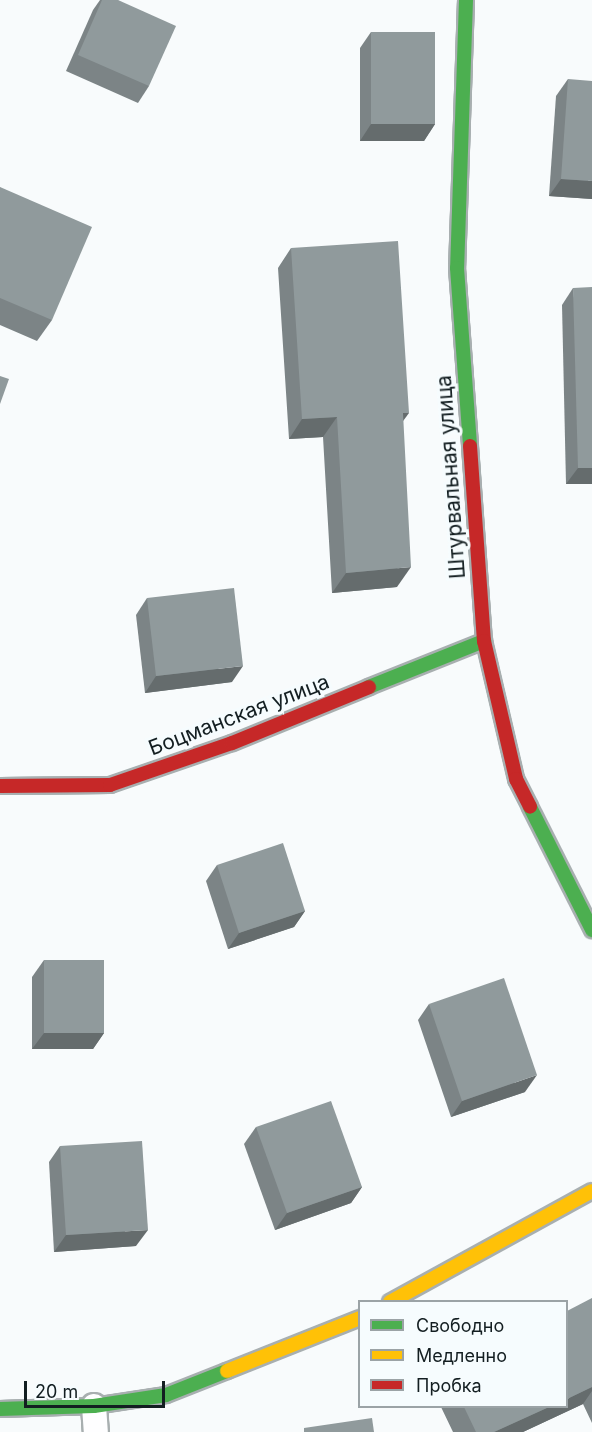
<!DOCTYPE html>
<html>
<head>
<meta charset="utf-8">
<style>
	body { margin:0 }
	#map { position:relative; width:592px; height:1432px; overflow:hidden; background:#f8fbfc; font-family:Inter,sans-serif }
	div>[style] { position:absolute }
	.roads { filter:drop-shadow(2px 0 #a8afb0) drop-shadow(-2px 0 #a8afb0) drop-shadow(0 2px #a8afb0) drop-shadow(0 -2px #a8afb0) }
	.lane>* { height:24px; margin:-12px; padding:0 12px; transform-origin:12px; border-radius:12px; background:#fefeff }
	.fast>* { height:14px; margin:-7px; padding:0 7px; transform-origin:7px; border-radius:7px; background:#4caf50 }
	.slow>* { height:14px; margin:-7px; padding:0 7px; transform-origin:7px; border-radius:7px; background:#ffc107 }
	.jam>* { height:14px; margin:-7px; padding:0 7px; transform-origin:7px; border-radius:7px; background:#c62828 }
	.wall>* { inset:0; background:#7c8486 }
	.shaded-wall>* { inset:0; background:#656c6d }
	.building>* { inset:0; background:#909a9c }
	span { translate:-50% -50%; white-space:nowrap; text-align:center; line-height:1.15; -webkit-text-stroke:6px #f6fcfe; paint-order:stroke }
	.street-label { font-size:21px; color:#131e21 }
	.legend { position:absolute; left:358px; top:1300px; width:210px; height:108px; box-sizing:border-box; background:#f6fcfe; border:2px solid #9ba3a6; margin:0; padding:8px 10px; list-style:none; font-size:18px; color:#131e21 }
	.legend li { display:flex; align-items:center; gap:12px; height:30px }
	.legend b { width:30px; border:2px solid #9ba3a6 }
	.scale { position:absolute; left:24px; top:1381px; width:141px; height:27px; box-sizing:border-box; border:3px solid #131e21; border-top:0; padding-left:8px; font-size:18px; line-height:21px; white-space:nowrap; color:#131e21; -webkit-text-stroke:4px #f6fcfe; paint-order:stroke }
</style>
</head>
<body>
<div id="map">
	<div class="roads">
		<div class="lane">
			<i style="left:94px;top:1406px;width:26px;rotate:86deg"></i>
		</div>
		<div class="fast">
			<i style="left:466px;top:0;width:268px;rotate:91.9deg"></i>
			<i style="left:457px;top:268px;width:178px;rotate:85.8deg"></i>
			<i style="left:369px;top:687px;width:124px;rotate:-21.8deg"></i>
			<i style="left:530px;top:807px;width:138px;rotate:63.2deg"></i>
			<i style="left:0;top:1409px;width:94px;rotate:-1.8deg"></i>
			<i style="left:94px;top:1406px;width:73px;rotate:-8.7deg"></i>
			<i style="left:166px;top:1395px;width:66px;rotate:-21.5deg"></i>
		</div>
		<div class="slow">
			<i style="left:390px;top:1302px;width:230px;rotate:-28.8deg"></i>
			<i style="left:227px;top:1371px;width:143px;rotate:-21.7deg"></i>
		</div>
		<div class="jam">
			<i style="left:470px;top:446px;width:196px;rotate:85.9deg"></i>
			<i style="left:484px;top:641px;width:142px;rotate:76.9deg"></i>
			<i style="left:516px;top:779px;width:31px;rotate:63deg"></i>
			<i style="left:0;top:786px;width:110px;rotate:-0.5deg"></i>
			<i style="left:110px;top:785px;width:129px;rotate:-19deg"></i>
			<i style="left:232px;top:743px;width:148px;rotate:-22.2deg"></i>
		</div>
	</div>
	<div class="wall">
		<i style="clip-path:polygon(100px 0,118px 0,149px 86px,138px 103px,66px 71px,93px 10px)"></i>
		<i style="clip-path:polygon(371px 32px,435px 124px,424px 141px,360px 141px,360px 48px)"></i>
		<i style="clip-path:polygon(568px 79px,592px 199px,549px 196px,556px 96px)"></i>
		<i style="clip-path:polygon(0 187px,52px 320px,37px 341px,0 325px)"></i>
		<i style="clip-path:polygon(291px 248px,403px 421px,397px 587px,332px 593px,323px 437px,289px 439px,278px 268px)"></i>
		<i style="clip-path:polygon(573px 288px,592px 484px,566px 484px,562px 305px)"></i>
		<i style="clip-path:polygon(147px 598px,232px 682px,145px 693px,136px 615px)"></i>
		<i style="clip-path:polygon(217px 865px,305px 911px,294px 927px,228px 949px,206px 881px)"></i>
		<i style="clip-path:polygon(44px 960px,104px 1033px,93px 1049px,32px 1049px,32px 977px)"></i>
		<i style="clip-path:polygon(429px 1004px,525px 1092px,451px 1117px,418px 1020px)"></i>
		<i style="clip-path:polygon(256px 1127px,362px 1187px,351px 1203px,275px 1230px,244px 1144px)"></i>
		<i style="clip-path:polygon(60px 1146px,136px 1246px,54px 1252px,49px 1162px)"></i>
		<i style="clip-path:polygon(592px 1298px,592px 1423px,583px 1404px,523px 1432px,453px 1432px,441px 1407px,567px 1407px)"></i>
	</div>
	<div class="shaded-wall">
		<i style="clip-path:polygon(371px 124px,435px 124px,424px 141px,360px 141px)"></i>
		<i style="clip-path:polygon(561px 179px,592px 181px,592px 199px,549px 196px)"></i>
		<i style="clip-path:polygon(403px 413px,409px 413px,395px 432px)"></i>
		<i style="clip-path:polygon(337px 417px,323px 437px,289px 439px,302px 419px)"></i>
		<i style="clip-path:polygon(578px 468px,592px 468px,592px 484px,566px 484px)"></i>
		<i style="clip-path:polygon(411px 567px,397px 587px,332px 593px,346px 573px)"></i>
		<i style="clip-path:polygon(243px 666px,232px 682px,145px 693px,156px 676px)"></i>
		<i style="clip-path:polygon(305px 911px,294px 927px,228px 949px,239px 933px)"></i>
		<i style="clip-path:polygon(44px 1033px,104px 1033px,93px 1049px,32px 1049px)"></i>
		<i style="clip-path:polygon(537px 1075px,525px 1092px,451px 1117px,462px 1101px)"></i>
		<i style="clip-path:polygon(362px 1187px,351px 1203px,275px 1230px,287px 1213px)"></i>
		<i style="clip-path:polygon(148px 1230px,136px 1246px,54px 1252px,66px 1235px)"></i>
		<i style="clip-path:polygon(592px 1387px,592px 1391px,583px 1404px,523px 1432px,494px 1432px,549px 1407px,567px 1407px,567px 1399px)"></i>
	</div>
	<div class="building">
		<i style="clip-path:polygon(102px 0,118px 0,176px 26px,149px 86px,78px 55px)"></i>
		<i style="clip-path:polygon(371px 32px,435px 32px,435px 124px,371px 124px)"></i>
		<i style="clip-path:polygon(568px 79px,592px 81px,592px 181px,561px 179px)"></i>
		<i style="clip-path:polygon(0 187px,92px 227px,52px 320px,0 298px)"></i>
		<i style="clip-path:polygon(398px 241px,409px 413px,403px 413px,411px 567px,346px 573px,337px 417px,302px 419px,291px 248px)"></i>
		<i style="clip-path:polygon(592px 287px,592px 468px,578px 468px,573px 288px)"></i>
		<i style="clip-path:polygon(0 376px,9px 379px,0 404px)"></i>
		<i style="clip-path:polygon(234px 588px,243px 666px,156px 676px,147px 598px)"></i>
		<i style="clip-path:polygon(283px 843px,305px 911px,239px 933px,217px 865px)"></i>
		<i style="clip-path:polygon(44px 960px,104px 960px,104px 1033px,44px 1033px)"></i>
		<i style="clip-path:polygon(504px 978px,537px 1075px,462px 1101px,429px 1004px)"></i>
		<i style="clip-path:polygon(331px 1101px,362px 1187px,287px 1213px,256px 1127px)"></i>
		<i style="clip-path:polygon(142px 1141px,148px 1230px,66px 1235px,60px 1146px)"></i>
		<i style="clip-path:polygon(592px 1298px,592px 1387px,567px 1399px,567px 1311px)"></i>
		<i style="clip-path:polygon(464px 1407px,549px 1407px,494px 1432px,476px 1432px)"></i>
		<i style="clip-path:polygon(372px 1418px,374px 1432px,304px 1432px,304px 1428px)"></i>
	</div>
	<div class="street-label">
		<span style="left:451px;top:477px;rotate:-94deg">Штурвальная улица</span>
		<span style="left:239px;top:715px;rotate:-21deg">Боцманская улица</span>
	</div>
	<ul class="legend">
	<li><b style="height:8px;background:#4caf50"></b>Свободно</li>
	<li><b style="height:8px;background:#ffc107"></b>Медленно</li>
	<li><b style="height:8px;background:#c62828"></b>Пробка</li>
	</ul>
	<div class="scale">20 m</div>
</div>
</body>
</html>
